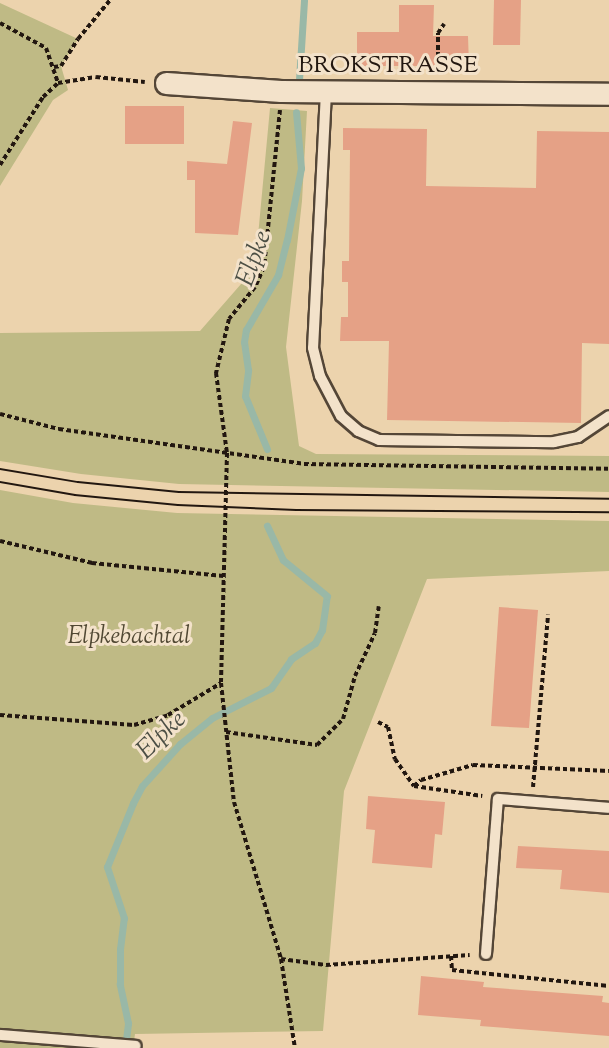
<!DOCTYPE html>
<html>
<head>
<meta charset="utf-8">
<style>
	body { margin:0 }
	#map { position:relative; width:609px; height:1048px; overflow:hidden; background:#ecd3ad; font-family:"Sorts Mill Goudy",serif }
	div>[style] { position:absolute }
	.green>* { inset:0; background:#bfba85 }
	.stream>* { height:7px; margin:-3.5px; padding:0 3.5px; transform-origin:3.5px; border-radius:3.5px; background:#99b8a7 }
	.building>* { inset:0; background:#e5a186 }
	.path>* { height:4px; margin-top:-2px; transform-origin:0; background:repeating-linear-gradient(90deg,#221710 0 4.5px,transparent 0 7.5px) }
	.roads { filter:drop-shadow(2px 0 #544637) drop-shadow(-2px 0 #544637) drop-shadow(0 2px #544637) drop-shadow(0 -2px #544637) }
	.service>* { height:10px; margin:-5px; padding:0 5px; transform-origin:5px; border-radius:5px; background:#f3e2ca }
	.minor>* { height:21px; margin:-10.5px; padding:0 10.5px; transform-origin:10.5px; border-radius:10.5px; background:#f3e2ca }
	.tram>* { height:1.5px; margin:-0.75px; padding:0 0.75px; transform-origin:0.75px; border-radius:0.75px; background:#221710 }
	span { translate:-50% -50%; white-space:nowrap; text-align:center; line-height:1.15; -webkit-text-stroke:6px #f3e2ca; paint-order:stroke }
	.street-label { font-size:24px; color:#221710 }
	.park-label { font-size:24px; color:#514833; font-style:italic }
	.water-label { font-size:26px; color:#4c4f45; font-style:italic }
</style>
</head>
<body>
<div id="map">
	<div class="green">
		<i style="clip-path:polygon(0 3px,78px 39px,61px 66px,68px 90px,53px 100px,0 186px)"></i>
		<i style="clip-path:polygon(270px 108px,307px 111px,302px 201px,286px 347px,299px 446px,316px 454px,609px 456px,609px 492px,179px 484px,81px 474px,0 461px,0 333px,200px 331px,255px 268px)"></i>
		<i style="clip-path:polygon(0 490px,73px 503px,177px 513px,609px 521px,609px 571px,427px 579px,344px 791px,323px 1031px,135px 1034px,133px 1048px,0 1048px)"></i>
	</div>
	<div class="stream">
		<i style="left:299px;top:80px;width:80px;rotate:-86.4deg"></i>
		<i style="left:267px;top:449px;width:57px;rotate:-112.5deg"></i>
		<i style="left:245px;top:396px;width:26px;rotate:-83deg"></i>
		<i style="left:248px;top:370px;width:28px;rotate:-98deg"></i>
		<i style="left:244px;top:342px;width:12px;rotate:-81deg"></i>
		<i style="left:246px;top:330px;width:64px;rotate:-59.8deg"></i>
		<i style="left:278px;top:275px;width:36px;rotate:-76deg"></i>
		<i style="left:287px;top:240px;width:73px;rotate:-79deg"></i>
		<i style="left:301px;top:168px;width:56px;rotate:-95.1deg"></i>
		<i style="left:125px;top:1048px;width:25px;rotate:-83deg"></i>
		<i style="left:128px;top:1023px;width:40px;rotate:-102deg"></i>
		<i style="left:120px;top:984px;width:35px;rotate:-90deg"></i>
		<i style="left:120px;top:949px;width:31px;rotate:-83deg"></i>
		<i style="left:124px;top:918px;width:54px;rotate:-108.4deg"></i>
		<i style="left:107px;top:867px;width:69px;rotate:-67.9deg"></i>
		<i style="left:133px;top:803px;width:19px;rotate:-62deg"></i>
		<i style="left:142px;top:786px;width:57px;rotate:-47.9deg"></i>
		<i style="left:180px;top:744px;width:41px;rotate:-39.1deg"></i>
		<i style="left:212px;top:718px;width:66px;rotate:-27deg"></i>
		<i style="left:271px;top:688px;width:35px;rotate:-55deg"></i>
		<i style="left:291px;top:659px;width:29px;rotate:-34deg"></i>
		<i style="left:315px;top:643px;width:15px;rotate:-62deg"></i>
		<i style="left:322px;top:630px;width:34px;rotate:-82deg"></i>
		<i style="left:327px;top:596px;width:57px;rotate:-140.7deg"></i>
		<i style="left:283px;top:560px;width:38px;rotate:-115deg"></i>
	</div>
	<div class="building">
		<i style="clip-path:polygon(494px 0,521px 0,520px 45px,493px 45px)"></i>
		<i style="clip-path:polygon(399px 5px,434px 5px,433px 36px,468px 36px,469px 66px,357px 66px,357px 32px,399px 32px)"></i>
		<i style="clip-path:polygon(125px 106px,184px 106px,184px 144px,125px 144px)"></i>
		<i style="clip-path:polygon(233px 121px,252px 123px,238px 235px,195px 233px,195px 180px,187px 180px,187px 161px,227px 164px)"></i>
		<i style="clip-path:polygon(343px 128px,427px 129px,426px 186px,536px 188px,537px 131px,609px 132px,609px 344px,582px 343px,581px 423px,387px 420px,389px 341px,340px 341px,341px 317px,348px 317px,348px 282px,342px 282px,342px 261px,349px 261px,350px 150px,343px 150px)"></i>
		<i style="clip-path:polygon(499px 607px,538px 610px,529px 728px,491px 726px)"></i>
		<i style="clip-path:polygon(368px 796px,445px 802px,442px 835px,435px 834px,432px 868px,372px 863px,375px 830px,366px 829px)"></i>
		<i style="clip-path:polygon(518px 846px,609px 851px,609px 893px,560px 889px,562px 870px,516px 868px)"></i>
		<i style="clip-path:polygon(421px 976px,484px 982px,483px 987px,603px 996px,602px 1002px,609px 1003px,609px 1036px,480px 1026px,481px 1020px,418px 1015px)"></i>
	</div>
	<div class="path">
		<i style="left:0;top:23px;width:52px;rotate:28.5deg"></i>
		<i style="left:46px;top:48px;width:37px;rotate:71deg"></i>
		<i style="left:54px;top:67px;width:7px;rotate:-8deg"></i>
		<i style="left:61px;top:66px;width:32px;rotate:-58deg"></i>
		<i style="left:78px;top:39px;width:50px;rotate:-50.6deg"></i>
		<i style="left:438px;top:72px;width:39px;rotate:-90deg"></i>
		<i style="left:438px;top:33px;width:11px;rotate:-56deg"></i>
		<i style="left:280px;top:110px;width:158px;rotate:95.8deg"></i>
		<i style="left:264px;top:267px;width:22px;rotate:114deg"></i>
		<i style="left:255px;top:287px;width:41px;rotate:129.1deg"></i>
		<i style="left:229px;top:319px;width:56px;rotate:103.5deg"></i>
		<i style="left:216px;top:373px;width:81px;rotate:82.2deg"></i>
		<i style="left:227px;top:453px;width:230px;rotate:91.5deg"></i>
		<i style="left:221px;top:683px;width:120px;rotate:83.8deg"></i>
		<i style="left:234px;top:802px;width:164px;rotate:73.3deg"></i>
		<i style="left:281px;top:959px;width:90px;rotate:81.1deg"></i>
		<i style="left:0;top:165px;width:80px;rotate:-57.7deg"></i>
		<i style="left:43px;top:97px;width:21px;rotate:-43deg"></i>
		<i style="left:58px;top:83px;width:38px;rotate:-9deg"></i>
		<i style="left:96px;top:77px;width:49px;rotate:5.8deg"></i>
		<i style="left:0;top:414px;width:61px;rotate:14.3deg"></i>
		<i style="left:59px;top:429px;width:247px;rotate:8.1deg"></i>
		<i style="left:304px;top:464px;width:305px;rotate:0.9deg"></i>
		<i style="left:0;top:541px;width:95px;rotate:13.4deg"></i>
		<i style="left:92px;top:563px;width:132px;rotate:5.7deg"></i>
		<i style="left:0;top:715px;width:134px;rotate:4.3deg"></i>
		<i style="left:134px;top:725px;width:35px;rotate:-16deg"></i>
		<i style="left:168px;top:715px;width:62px;rotate:-31.1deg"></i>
		<i style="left:378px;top:722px;width:11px;rotate:27deg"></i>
		<i style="left:388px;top:727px;width:33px;rotate:78deg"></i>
		<i style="left:395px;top:759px;width:33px;rotate:55deg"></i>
		<i style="left:414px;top:786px;width:69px;rotate:8.4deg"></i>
		<i style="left:226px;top:732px;width:92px;rotate:8.1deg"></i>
		<i style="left:317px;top:745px;width:37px;rotate:-45deg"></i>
		<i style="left:343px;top:719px;width:45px;rotate:-74.4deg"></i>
		<i style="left:355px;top:676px;width:47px;rotate:-65.1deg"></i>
		<i style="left:375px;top:633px;width:27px;rotate:-82deg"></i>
		<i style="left:414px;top:786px;width:9px;rotate:-41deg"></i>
		<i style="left:421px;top:780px;width:54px;rotate:-16.1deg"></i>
		<i style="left:473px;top:765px;width:136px;rotate:2.5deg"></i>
		<i style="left:533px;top:787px;width:173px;rotate:-85deg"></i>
		<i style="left:451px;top:956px;width:14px;rotate:86deg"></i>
		<i style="left:452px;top:970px;width:158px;rotate:5.8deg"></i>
		<i style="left:281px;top:959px;width:45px;rotate:7.6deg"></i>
		<i style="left:326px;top:965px;width:144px;rotate:-4deg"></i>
	</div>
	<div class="roads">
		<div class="service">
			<i style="left:326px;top:92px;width:256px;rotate:92.9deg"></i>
			<i style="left:313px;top:348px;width:29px;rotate:76deg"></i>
			<i style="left:320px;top:376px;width:45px;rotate:62.3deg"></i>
			<i style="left:341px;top:416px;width:23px;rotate:41deg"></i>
			<i style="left:358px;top:431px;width:23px;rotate:23deg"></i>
			<i style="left:379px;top:440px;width:175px;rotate:0.7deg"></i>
			<i style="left:554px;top:442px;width:25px;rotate:-12deg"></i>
			<i style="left:578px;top:437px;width:37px;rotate:-34deg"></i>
			<i style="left:486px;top:954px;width:155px;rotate:-85.6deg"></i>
			<i style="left:498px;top:799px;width:111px;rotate:4.6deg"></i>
			<i style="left:0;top:1035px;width:136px;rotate:4.6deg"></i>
		</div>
		<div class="minor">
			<i style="left:166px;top:83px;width:115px;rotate:4deg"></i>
			<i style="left:281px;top:91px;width:328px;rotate:0.5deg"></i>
		</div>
	</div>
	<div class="tram">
		<i style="left:0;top:469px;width:79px;rotate:9.5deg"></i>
		<i style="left:78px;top:482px;width:101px;rotate:5.7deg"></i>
		<i style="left:179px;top:492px;width:430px;rotate:0.9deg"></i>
		<i style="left:0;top:482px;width:76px;rotate:9.8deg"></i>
		<i style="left:75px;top:495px;width:103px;rotate:5.5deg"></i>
		<i style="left:178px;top:505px;width:118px;rotate:2.4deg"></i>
		<i style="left:296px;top:510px;width:313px;rotate:0.4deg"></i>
	</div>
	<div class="street-label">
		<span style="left:388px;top:67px">BROKSTRASSE</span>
	</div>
	<div class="park-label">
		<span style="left:129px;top:638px">Elpkebachtal</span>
	</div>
	<div class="water-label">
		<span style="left:255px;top:259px;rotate:-70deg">Elpke</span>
		<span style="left:162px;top:736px;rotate:-44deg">Elpke</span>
	</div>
</div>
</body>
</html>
